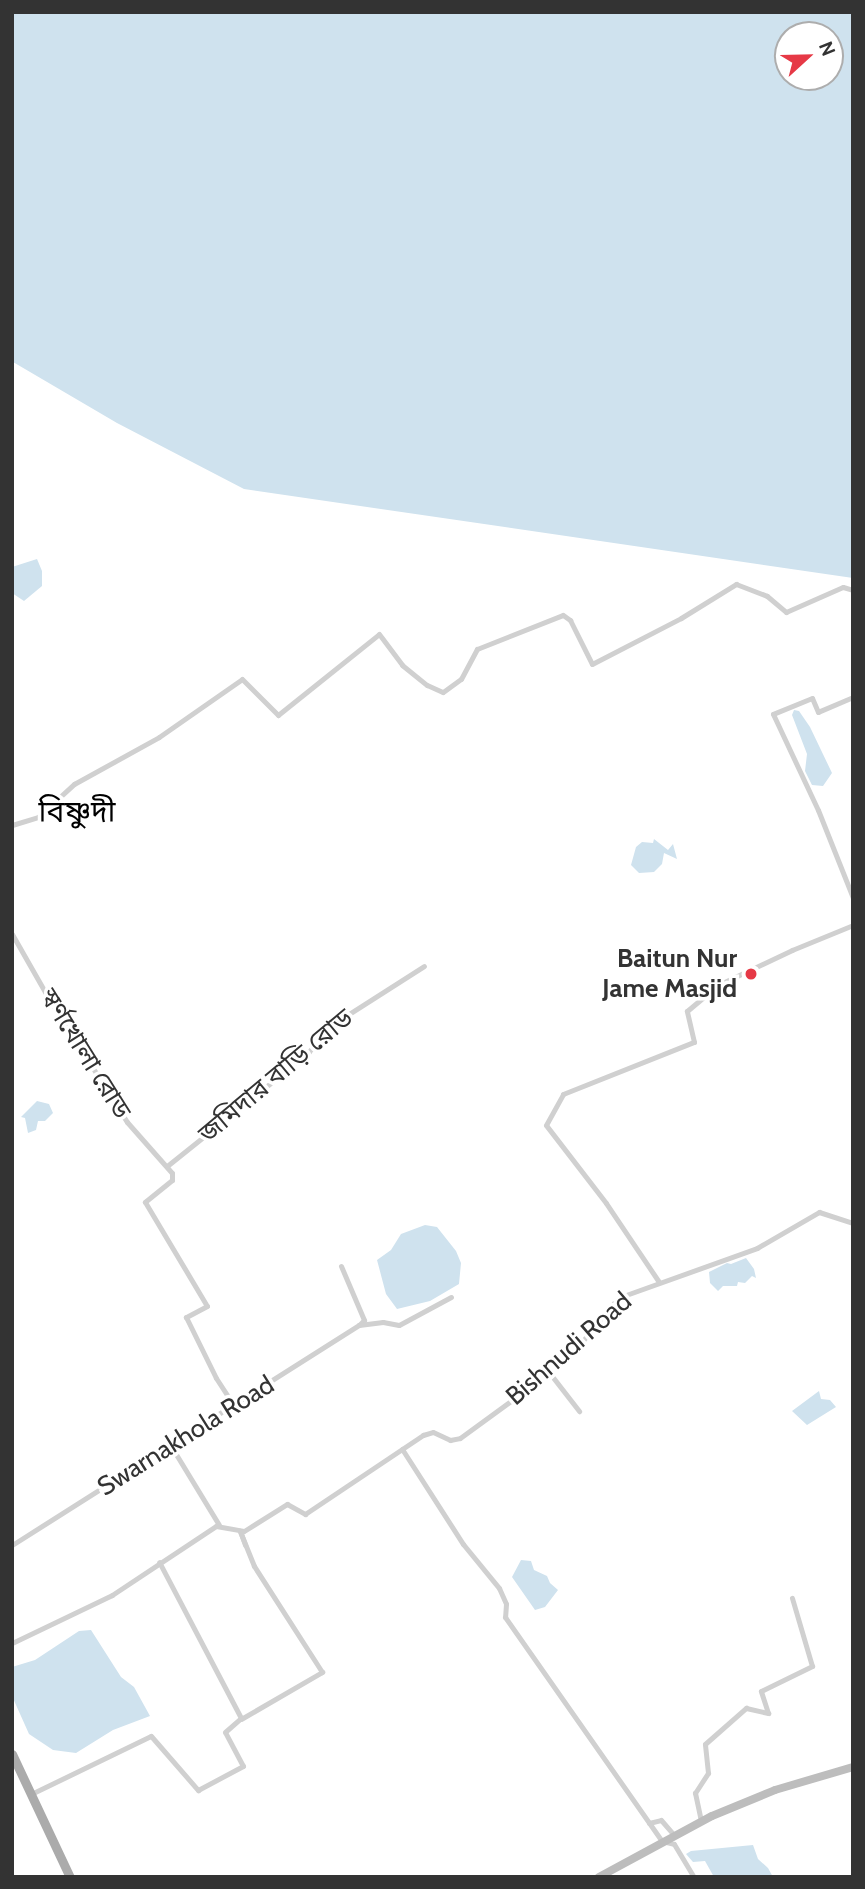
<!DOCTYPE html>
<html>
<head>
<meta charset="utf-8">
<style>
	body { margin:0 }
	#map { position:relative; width:865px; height:1889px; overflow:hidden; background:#fff; font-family:Cabin,"Noto Sans Bengali",sans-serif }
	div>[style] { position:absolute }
	.water>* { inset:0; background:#cfe2ee }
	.street>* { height:5px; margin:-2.5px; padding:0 2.5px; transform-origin:2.5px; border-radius:2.5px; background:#d0d0d0 }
	.secondary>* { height:8px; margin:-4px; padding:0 4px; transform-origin:4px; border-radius:4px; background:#bdbdbd }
	.primary>* { height:9px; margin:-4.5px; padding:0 4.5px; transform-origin:4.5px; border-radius:4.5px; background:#ababab }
	.dots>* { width:19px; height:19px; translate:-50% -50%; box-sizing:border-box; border:4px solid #fff; border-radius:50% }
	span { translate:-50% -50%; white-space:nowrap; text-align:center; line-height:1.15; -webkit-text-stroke:7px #fff; paint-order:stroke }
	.poi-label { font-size:26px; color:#333; font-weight:700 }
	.right { translate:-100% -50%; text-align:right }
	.street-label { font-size:26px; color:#333 }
	.quarter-label { font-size:30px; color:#000 }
	.frame { position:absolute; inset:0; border:14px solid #333; pointer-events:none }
	.north { position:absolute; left:774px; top:21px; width:70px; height:70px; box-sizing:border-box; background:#fff; border:2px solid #adadad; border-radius:50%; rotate:68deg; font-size:19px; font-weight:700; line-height:28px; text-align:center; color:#333 }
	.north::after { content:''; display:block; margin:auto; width:24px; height:32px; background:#e63946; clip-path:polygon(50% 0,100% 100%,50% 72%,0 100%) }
</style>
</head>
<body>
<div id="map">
	<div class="water">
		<i style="clip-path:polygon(evenodd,12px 12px,853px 12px,853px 578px,244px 489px,117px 423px,13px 362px,12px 12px,788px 35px,830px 35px,830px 77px,788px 77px,788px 35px)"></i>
		<i style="clip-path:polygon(37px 559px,42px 571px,42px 586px,24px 601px,12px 593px,12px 567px)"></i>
		<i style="clip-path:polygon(794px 710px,799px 711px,810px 727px,832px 773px,823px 786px,812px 785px,805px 771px,807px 754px,792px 715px)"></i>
		<i style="clip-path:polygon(654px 839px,668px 850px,673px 844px,677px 859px,664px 853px,662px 864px,654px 872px,639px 873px,631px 865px,636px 847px,642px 842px,653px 843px)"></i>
		<i style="clip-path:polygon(37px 1101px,49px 1104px,53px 1113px,45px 1121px,38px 1121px,36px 1130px,28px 1133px,25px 1118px,21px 1117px)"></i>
		<i style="clip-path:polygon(425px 1225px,437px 1227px,456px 1251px,461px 1263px,459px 1284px,430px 1301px,397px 1309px,386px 1294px,377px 1260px,391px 1250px,401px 1234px)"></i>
		<i style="clip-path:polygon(746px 1258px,754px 1269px,756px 1278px,752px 1276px,745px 1283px,738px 1282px,737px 1286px,723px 1286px,718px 1291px,710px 1283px,709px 1272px,727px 1263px,731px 1264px)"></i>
		<i style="clip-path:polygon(819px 1391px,821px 1399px,830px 1400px,836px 1407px,807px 1425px,792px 1411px)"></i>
		<i style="clip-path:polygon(521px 1560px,531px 1561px,534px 1570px,547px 1576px,550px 1583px,558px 1590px,545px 1607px,535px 1610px,512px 1577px)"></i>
		<i style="clip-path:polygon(91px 1630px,121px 1677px,134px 1687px,150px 1716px,113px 1730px,76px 1753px,53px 1750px,29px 1734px,12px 1696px,12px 1667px,35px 1660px,79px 1631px)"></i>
		<i style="clip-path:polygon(753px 1845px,758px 1859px,768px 1868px,773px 1877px,714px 1877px,705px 1861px,693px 1862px,686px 1854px,691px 1851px)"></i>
	</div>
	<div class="street">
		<i style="left:853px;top:697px;width:38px;rotate:157deg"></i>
		<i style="left:818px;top:712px;width:15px;rotate:-113deg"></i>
		<i style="left:812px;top:698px;width:42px;rotate:157.7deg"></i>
		<i style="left:773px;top:714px;width:106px;rotate:64.9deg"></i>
		<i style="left:818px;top:810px;width:95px;rotate:68.3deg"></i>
		<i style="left:12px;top:825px;width:27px;rotate:-17deg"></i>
		<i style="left:38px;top:817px;width:49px;rotate:-42.5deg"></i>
		<i style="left:74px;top:784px;width:97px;rotate:-28.9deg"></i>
		<i style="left:159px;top:737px;width:101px;rotate:-34.9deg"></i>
		<i style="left:242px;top:679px;width:51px;rotate:45deg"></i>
		<i style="left:278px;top:715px;width:129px;rotate:-38.7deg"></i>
		<i style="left:379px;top:634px;width:39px;rotate:53deg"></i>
		<i style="left:402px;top:665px;width:32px;rotate:39deg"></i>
		<i style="left:427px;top:685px;width:17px;rotate:24deg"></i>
		<i style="left:443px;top:692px;width:22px;rotate:-36deg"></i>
		<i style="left:461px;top:679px;width:34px;rotate:-62deg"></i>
		<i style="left:477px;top:649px;width:92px;rotate:-21.6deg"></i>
		<i style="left:563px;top:615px;width:9px;rotate:36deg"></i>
		<i style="left:570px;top:620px;width:49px;rotate:63.4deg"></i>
		<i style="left:592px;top:664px;width:100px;rotate:-27.3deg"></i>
		<i style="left:681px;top:618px;width:65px;rotate:-31.7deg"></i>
		<i style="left:736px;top:584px;width:33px;rotate:21deg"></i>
		<i style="left:767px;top:596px;width:25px;rotate:40deg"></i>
		<i style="left:786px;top:612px;width:62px;rotate:-23.7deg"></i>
		<i style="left:843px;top:587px;width:10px;rotate:17deg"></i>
		<i style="left:12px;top:934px;width:73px;rotate:60.3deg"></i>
		<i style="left:48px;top:997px;width:148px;rotate:57.7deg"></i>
		<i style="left:127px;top:1122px;width:68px;rotate:48.6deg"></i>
		<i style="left:172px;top:1173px;width:7px;rotate:90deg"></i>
		<i style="left:172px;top:1180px;width:35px;rotate:141deg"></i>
		<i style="left:145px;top:1202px;width:121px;rotate:59.2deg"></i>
		<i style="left:207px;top:1306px;width:24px;rotate:152deg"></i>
		<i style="left:186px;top:1317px;width:68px;rotate:63.8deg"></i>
		<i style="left:216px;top:1378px;width:33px;rotate:57deg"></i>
		<i style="left:167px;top:1166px;width:181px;rotate:-38.7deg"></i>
		<i style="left:308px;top:1053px;width:31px;rotate:-53deg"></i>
		<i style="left:327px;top:1028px;width:115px;rotate:-32.6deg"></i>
		<i style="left:341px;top:1266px;width:59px;rotate:66.9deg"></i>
		<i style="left:364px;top:1320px;width:7px;rotate:135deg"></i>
		<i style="left:659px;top:1282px;width:95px;rotate:-123.9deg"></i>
		<i style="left:606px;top:1203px;width:98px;rotate:-127.6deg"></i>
		<i style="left:546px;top:1125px;width:35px;rotate:-61deg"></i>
		<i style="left:563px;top:1094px;width:141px;rotate:-21.7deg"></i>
		<i style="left:694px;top:1042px;width:32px;rotate:-103deg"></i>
		<i style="left:687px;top:1011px;width:40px;rotate:-40deg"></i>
		<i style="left:718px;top:985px;width:82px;rotate:-25.3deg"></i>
		<i style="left:792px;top:950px;width:66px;rotate:-22.3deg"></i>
		<i style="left:548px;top:1371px;width:51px;rotate:52.2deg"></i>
		<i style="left:171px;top:1446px;width:92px;rotate:58.7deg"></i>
		<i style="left:402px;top:1449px;width:113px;rotate:57.3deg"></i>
		<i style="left:463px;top:1544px;width:57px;rotate:50.7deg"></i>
		<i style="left:499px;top:1588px;width:17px;rotate:66deg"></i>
		<i style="left:506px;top:1604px;width:13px;rotate:94deg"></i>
		<i style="left:505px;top:1617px;width:274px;rotate:55deg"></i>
		<i style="left:662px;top:1841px;width:12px;rotate:14deg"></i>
		<i style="left:674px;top:1844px;width:39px;rotate:59deg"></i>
		<i style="left:12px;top:1545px;width:411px;rotate:-32.4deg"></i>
		<i style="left:359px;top:1325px;width:24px;rotate:-7deg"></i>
		<i style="left:383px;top:1322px;width:16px;rotate:11deg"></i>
		<i style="left:399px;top:1325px;width:59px;rotate:-28.3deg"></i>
		<i style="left:12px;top:1643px;width:111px;rotate:-25.6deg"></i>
		<i style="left:112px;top:1595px;width:125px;rotate:-33.6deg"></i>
		<i style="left:216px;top:1526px;width:28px;rotate:10deg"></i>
		<i style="left:244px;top:1531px;width:51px;rotate:-32.1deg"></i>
		<i style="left:287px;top:1504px;width:21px;rotate:29deg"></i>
		<i style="left:305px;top:1514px;width:142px;rotate:-33.8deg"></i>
		<i style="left:423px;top:1435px;width:10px;rotate:-17deg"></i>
		<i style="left:433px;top:1432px;width:19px;rotate:25deg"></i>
		<i style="left:450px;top:1440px;width:10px;rotate:-11deg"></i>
		<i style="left:460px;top:1438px;width:87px;rotate:-36.1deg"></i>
		<i style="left:530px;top:1387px;width:67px;rotate:-40.8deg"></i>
		<i style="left:581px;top:1343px;width:52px;rotate:-50.5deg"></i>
		<i style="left:614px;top:1303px;width:14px;rotate:-34deg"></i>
		<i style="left:626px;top:1295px;width:139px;rotate:-19.7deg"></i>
		<i style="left:757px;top:1248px;width:72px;rotate:-30.1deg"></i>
		<i style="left:819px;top:1212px;width:36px;rotate:18deg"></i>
		<i style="left:241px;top:1719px;width:94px;rotate:-30.1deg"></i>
		<i style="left:322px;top:1672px;width:126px;rotate:-122.7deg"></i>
		<i style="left:254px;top:1566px;width:38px;rotate:-112deg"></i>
		<i style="left:240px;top:1531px;width:15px;rotate:70deg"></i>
		<i style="left:31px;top:1794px;width:133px;rotate:-25.8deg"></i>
		<i style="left:151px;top:1736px;width:72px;rotate:49deg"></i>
		<i style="left:198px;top:1790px;width:51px;rotate:-28.1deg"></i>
		<i style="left:243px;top:1766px;width:38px;rotate:-118deg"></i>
		<i style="left:225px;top:1732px;width:21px;rotate:-41deg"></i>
		<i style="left:241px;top:1718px;width:176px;rotate:-117.7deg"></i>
		<i style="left:701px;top:1821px;width:29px;rotate:-102deg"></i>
		<i style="left:695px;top:1793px;width:24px;rotate:-57deg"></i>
		<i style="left:708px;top:1773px;width:29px;rotate:-96deg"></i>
		<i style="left:705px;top:1744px;width:55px;rotate:-41.3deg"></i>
		<i style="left:746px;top:1708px;width:23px;rotate:13deg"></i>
		<i style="left:768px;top:1713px;width:23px;rotate:-108deg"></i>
		<i style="left:761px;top:1691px;width:57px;rotate:-26.1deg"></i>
		<i style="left:812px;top:1666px;width:71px;rotate:-106.4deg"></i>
		<i style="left:649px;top:1823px;width:12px;rotate:-14deg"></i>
		<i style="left:661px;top:1820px;width:18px;rotate:49deg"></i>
	</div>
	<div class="secondary">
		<i style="left:599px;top:1877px;width:128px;rotate:-28.4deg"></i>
		<i style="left:712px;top:1816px;width:68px;rotate:-22.4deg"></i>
		<i style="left:775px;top:1790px;width:81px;rotate:-16.4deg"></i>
	</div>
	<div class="primary">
		<i style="left:12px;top:1754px;width:136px;rotate:64.8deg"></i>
	</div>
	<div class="dots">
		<i style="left:751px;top:974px;background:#e63946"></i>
	</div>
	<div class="poi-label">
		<span class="right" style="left:737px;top:974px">Baitun Nur<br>Jame Masjid</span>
	</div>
	<div class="street-label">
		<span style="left:85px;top:1054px;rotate:58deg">স্বর্ণখোলা রোড</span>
		<span style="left:276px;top:1076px;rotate:-40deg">জমিদার বাড়ি রোড</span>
		<span style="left:569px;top:1349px;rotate:-41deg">Bishnudi Road</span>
		<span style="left:186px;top:1436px;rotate:-32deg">Swarnakhola Road</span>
	</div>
	<div class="quarter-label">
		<span style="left:77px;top:812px">বিষ্ণুদী</span>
	</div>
	<div class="frame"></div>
	<div class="north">N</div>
</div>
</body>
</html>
